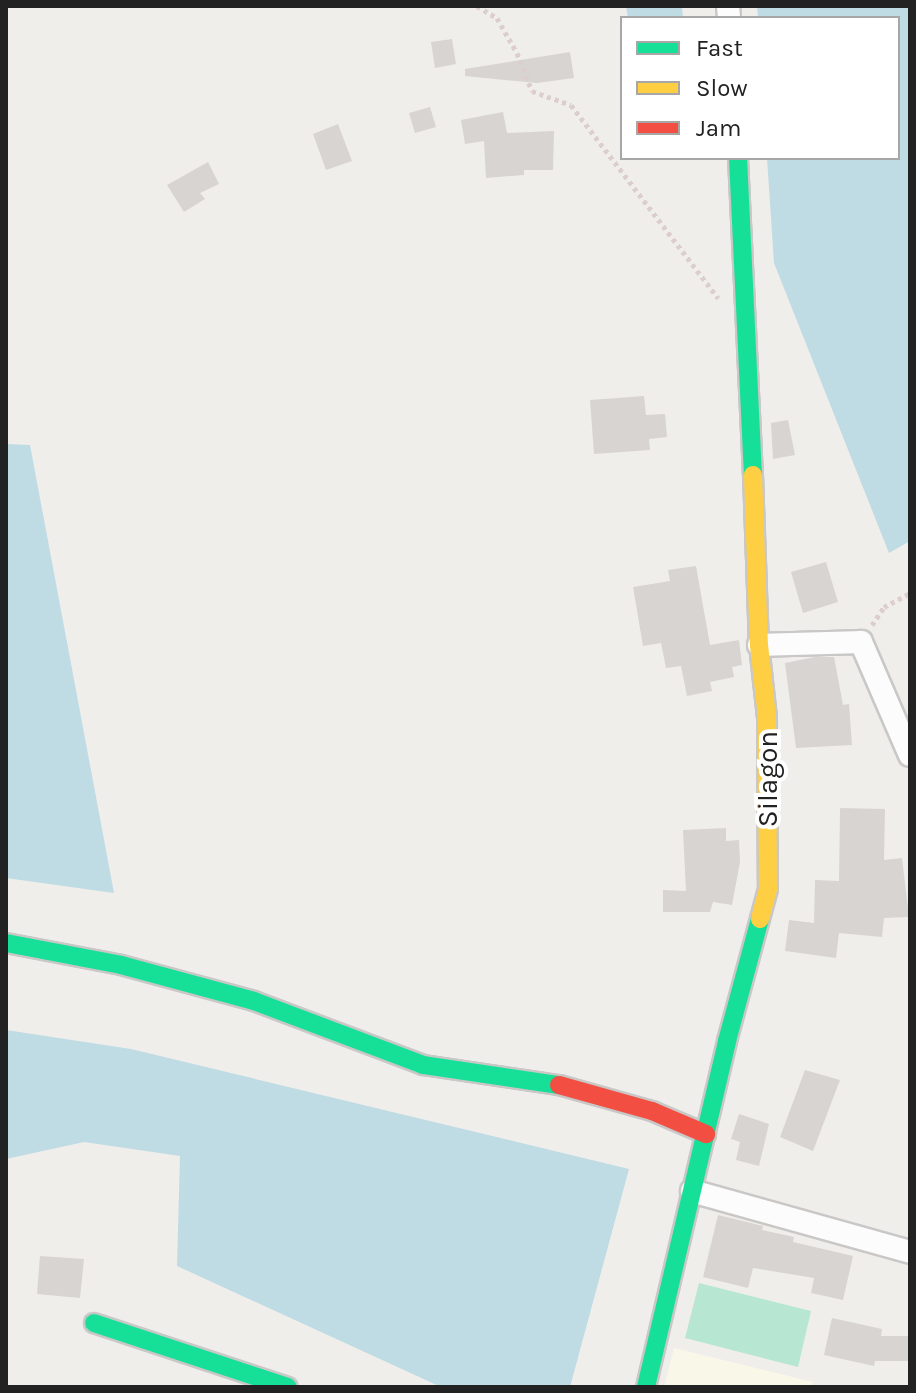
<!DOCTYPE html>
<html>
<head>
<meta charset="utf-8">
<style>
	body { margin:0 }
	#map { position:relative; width:916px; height:1393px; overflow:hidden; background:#f0eeeb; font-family:Karla,sans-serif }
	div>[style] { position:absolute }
	.education>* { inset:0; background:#f8f7e8 }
	.pitch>* { inset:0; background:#b7e6d2 }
	.water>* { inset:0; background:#bfdbe3 }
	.building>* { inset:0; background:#d7d4d2 }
	.path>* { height:5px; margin-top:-2.5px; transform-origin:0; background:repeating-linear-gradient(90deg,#dccecd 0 4px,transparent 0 8px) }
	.roads { filter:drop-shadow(2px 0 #c9c8c7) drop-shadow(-2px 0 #c9c8c7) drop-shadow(0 2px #c9c8c7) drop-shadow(0 -2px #c9c8c7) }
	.street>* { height:22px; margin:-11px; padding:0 11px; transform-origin:11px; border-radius:11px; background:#fdfcfc }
	.fast>* { height:18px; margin:-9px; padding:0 9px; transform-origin:9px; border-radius:9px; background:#16e098 }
	.slow>* { height:18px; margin:-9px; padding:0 9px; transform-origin:9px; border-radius:9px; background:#ffcf43 }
	.jam>* { height:18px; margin:-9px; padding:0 9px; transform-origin:9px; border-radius:9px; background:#f24e42 }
	span { translate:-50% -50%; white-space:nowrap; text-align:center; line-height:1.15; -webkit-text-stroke:8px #fff; paint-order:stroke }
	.street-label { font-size:28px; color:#222 }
	.frame { position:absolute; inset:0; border:8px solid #222; pointer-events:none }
	.legend { position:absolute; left:620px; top:16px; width:280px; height:144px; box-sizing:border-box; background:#fff; border:2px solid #a7a7a7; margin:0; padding:10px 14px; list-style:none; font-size:24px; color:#222 }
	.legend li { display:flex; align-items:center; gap:16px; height:40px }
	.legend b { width:40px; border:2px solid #a7a7a7 }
</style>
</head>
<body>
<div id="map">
	<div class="education">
		<i style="clip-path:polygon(674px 1348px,813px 1382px,812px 1387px,664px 1387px)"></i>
	</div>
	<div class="pitch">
		<i style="clip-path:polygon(699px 1283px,811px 1311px,798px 1367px,685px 1338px)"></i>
	</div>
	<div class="water">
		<i style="clip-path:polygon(626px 6px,682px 6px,683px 18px,628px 18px)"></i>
		<i style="clip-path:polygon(757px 6px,910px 6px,910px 541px,889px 553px,774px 263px,767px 158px,898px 158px,898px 18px,758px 18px)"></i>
		<i style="clip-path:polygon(6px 444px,30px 445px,114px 893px,6px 878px)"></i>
		<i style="clip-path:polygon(6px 1030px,131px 1049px,629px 1169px,570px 1387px,441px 1387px,177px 1266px,180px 1156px,84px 1142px,6px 1159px)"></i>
	</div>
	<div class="building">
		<i style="clip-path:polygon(452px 39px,456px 64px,435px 68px,431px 42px)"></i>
		<i style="clip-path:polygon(570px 52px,574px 78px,537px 83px,465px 76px,465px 69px)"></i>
		<i style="clip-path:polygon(430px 107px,436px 127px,415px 133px,409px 113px)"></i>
		<i style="clip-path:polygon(503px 112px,507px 133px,554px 131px,553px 170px,524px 170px,524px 175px,486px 178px,484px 141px,465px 144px,461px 120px)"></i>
		<i style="clip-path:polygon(338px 124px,352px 161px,326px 170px,313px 134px)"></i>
		<i style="clip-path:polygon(208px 162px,219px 184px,200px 193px,205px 199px,184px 212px,167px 185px)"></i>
		<i style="clip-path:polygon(644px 396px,646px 415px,665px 414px,667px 437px,649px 439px,650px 450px,594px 454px,590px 400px)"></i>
		<i style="clip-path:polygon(788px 420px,795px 455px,773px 459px,771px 423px)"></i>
		<i style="clip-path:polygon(826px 562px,838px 602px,803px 613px,791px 572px)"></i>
		<i style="clip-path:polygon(696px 566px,710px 645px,739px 640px,742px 665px,732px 667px,734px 677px,710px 682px,712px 691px,687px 696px,681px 666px,666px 668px,661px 643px,643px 646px,633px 587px,670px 581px,668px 570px)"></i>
		<i style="clip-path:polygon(815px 657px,834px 657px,843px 705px,849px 704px,852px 745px,796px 748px,785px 663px)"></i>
		<i style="clip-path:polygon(840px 808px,885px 809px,884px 860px,902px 858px,909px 917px,884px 918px,882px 937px,839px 933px,836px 958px,785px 951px,789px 920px,814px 923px,815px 880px,839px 881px)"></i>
		<i style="clip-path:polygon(726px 828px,726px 841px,739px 840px,740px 862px,732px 905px,713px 902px,710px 912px,663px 912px,663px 890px,686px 891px,683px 830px)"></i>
		<i style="clip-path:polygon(805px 1070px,840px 1080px,813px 1151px,780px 1137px)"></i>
		<i style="clip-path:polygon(739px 1114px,769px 1124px,759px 1166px,736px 1160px,740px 1142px,731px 1139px)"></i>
		<i style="clip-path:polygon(718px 1215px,763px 1226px,762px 1230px,794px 1237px,793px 1242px,853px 1256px,843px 1300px,811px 1293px,814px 1278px,753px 1268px,748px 1288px,703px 1277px)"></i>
		<i style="clip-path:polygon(40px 1256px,84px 1259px,80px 1298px,37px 1294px)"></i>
		<i style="clip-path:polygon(832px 1318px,882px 1329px,881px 1336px,910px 1336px,910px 1361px,875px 1361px,874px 1366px,824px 1355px)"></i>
	</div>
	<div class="path">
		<i style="left:477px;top:6px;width:23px;rotate:31deg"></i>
		<i style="left:497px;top:18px;width:40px;rotate:60.3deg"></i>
		<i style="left:517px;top:53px;width:41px;rotate:68.5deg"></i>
		<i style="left:532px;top:91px;width:41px;rotate:19.7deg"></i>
		<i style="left:571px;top:105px;width:243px;rotate:52.7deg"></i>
		<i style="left:872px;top:625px;width:22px;rotate:-56deg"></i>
		<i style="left:884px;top:607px;width:30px;rotate:-28deg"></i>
	</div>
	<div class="roads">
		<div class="street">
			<i style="left:728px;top:6px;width:12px;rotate:85deg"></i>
			<i style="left:759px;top:645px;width:102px;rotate:-1.7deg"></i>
			<i style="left:861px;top:642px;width:123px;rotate:66.6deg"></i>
			<i style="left:692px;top:1191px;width:226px;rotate:15.6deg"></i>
		</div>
		<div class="fast">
			<i style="left:738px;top:158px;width:317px;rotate:87.3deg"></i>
			<i style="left:6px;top:943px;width:117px;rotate:10.8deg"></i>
			<i style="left:121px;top:965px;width:138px;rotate:15.1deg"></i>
			<i style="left:254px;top:1001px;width:181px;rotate:20.7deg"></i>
			<i style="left:423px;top:1065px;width:137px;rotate:8.4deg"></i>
			<i style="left:94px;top:1323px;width:204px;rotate:18.3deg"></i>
			<i style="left:646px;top:1387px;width:355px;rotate:-76.8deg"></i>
			<i style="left:727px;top:1041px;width:126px;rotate:-74.9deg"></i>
		</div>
		<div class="slow">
			<i style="left:753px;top:475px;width:170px;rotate:88deg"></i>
			<i style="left:759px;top:645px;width:72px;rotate:83.7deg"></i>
			<i style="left:767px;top:717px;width:172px;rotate:89.7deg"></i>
			<i style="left:768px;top:889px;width:31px;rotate:105deg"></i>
		</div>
		<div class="jam">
			<i style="left:559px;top:1085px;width:97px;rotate:15.6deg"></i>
			<i style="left:652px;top:1111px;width:59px;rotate:23.1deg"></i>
		</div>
	</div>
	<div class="street-label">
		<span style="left:768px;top:779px;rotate:-90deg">Silagon</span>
	</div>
	<div class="frame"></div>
	<ul class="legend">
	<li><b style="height:10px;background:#16e098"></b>Fast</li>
	<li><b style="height:10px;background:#ffcf43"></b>Slow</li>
	<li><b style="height:10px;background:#f24e42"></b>Jam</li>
	</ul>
</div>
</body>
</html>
